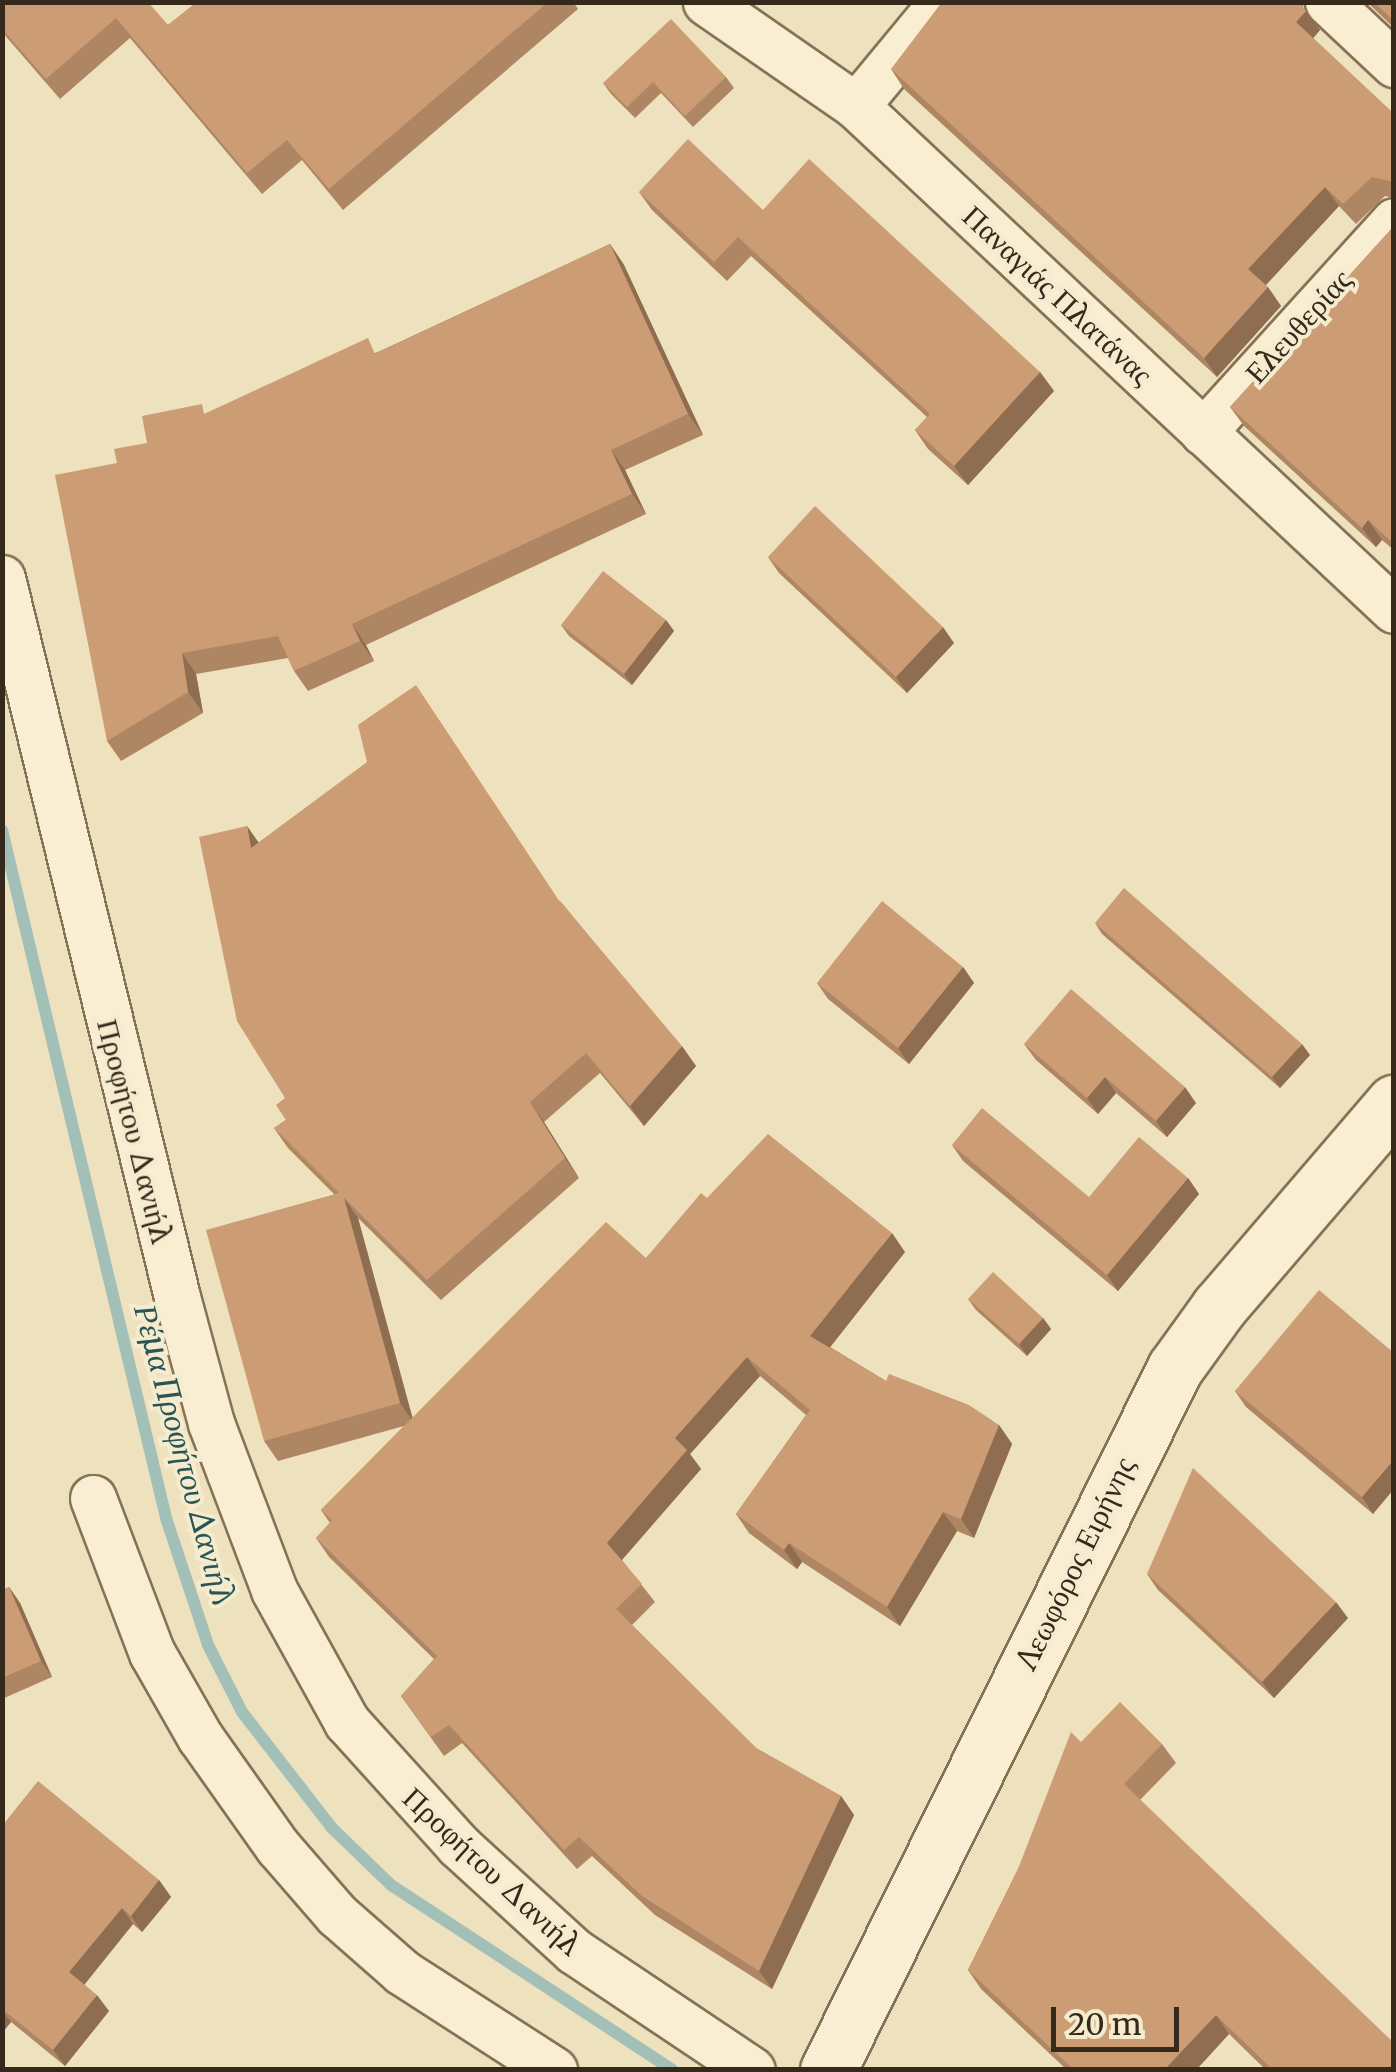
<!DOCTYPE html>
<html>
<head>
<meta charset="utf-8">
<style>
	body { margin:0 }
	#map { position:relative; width:1396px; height:2072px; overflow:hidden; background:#eee1be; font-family:Merriweather,serif }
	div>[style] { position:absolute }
	.stream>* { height:12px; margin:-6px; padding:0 6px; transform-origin:6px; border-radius:6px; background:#a2bfb8 }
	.roads { filter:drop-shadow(2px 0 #867257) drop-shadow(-2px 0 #867257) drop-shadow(0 2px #867257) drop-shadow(0 -2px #867257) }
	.minor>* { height:45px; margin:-22.5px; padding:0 22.5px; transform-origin:22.5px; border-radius:22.5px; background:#f9eed1 }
	.tertiary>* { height:55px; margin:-27.5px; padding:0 27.5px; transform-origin:27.5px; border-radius:27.5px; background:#f9eed1 }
	.wall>* { inset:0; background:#af8664 }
	.shaded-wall>* { inset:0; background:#8f6d51 }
	.building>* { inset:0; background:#cc9c74 }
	span { translate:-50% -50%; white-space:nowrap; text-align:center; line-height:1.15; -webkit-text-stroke:8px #f5ebce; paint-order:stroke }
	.street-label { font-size:30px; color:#35291c }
	.water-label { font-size:32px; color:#2b5554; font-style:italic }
	.frame { position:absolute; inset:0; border:5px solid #35291c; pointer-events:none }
	.scale { position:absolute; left:1051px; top:2007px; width:128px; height:45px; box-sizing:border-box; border:5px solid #35291c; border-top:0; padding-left:12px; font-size:30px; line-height:35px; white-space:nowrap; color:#35291c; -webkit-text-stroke:8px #f5ebce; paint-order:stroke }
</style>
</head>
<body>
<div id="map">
	<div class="stream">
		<i style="left:2px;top:830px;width:707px;rotate:76.59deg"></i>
		<i style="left:166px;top:1518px;width:134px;rotate:71.7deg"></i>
		<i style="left:208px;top:1645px;width:75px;rotate:63.1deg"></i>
		<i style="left:242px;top:1712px;width:147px;rotate:52.2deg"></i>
		<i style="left:332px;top:1828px;width:82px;rotate:44deg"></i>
		<i style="left:391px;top:1885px;width:337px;rotate:33.3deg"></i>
	</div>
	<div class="roads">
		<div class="minor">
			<i style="left:706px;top:2px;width:183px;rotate:34.7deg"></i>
			<i style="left:856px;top:106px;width:737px;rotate:43.13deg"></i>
			<i style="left:1328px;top:2px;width:91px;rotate:43.2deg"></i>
			<i style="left:856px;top:106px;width:135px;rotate:-50.4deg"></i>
			<i style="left:1203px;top:432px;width:285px;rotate:-47.8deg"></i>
			<i style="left:2px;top:578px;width:740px;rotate:76.32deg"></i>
			<i style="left:177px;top:1297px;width:131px;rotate:74.9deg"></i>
			<i style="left:211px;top:1423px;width:178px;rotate:69.3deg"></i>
			<i style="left:274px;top:1590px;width:151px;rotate:61.1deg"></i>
			<i style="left:347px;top:1722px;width:166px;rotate:47.9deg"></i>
			<i style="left:458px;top:1845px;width:157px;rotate:42.4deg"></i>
			<i style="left:574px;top:1951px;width:214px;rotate:33.8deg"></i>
			<i style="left:93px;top:1498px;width:166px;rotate:69.2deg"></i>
			<i style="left:152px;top:1653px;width:97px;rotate:60.3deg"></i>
			<i style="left:200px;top:1737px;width:135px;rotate:54.7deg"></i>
			<i style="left:278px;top:1847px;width:90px;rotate:49.1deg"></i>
			<i style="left:337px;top:1915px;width:86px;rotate:41.2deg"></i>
			<i style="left:402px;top:1972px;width:181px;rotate:32.8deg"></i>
		</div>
		<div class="tertiary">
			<i style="left:828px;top:2070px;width:783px;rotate:-63.7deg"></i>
			<i style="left:1175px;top:1368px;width:75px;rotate:-54.2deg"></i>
			<i style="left:1219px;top:1307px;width:269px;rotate:-49.4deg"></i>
		</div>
	</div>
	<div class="wall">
		<i style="clip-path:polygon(2px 2px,168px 25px,197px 2px,573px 2px,578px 9px,343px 210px,302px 160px,262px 194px,130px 38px,60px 99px,2px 32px)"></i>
		<i style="clip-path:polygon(1303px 2px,1303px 7px,1320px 30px,1313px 38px,1394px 114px,1394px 198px,1385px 196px,1356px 224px,1339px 206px,1266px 285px,1281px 306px,1217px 377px,904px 89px,891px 69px)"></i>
		<i style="clip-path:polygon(1367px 2px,1394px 2px,1394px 28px)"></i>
		<i style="clip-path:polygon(726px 77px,734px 88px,693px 127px,661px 93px,635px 118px,611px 94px,603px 83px)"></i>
		<i style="clip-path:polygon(639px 192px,763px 210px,1040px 372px,1054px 391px,968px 485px,928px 449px,915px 430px,927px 417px,751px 256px,727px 281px,652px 210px)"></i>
		<i style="clip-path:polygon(1394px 226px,1394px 550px,1382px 540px,1376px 547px,1244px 426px,1230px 407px)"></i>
		<i style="clip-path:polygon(610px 244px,624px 265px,703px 435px,625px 470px,646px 514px,366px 645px,374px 661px,308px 691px,294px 671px,288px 658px,196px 674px,203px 713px,121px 761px,107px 741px,117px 463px,208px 413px,378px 352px)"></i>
		<i style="clip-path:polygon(768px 557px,954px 643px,907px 693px,779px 573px)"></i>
		<i style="clip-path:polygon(666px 620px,674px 631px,632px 685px,569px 636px,561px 625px)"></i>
		<i style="clip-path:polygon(247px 826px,258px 842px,561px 902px,696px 1066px,644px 1126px,600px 1073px,544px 1122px,579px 1178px,441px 1300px,358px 1218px,412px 1418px,646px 1258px,707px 1198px,905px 1252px,830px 1347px,886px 1381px,999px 1425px,1012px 1444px,974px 1538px,957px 1531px,900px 1626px,802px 1562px,797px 1569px,749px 1533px,736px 1514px,806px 1415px,760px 1376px,690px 1454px,701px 1469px,622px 1560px,655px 1602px,632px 1625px,756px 1748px,841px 1796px,854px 1815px,772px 1989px,655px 1915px,592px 1856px,577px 1869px,462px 1743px,444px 1756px,401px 1696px,434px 1659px,329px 1557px,316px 1538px,330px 1523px,321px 1510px,404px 1426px,278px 1461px,264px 1441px,334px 1194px,288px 1148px,274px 1128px,286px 1120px,285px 1098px)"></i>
		<i style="clip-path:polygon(1095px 923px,1310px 1055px,1280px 1088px,1102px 934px)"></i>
		<i style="clip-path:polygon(963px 967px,974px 983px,909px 1064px,828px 999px,817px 983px)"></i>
		<i style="clip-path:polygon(1024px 1044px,1196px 1103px,1167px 1137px,1116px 1093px,1098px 1114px,1036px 1060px)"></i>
		<i style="clip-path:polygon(952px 1145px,1089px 1197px,1188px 1178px,1199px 1194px,1118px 1291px,963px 1161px)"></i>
		<i style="clip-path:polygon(968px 1299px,1043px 1318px,1051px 1329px,1027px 1356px,976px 1310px)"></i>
		<i style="clip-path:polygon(1394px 1353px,1373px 1514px,1246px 1407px,1235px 1391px)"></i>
		<i style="clip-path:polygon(1147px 1574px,1348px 1618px,1274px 1698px,1158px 1590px)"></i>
		<i style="clip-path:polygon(9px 1587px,20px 1603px,52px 1677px,2px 1699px,2px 1590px)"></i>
		<i style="clip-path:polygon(1081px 1742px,1162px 1744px,1176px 1763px,1140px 1800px,1394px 2070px,1266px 2070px,1229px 2034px,1196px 2070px,1067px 2070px,981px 1989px,968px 1970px)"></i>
		<i style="clip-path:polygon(2px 1826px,159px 1880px,171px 1897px,142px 1932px,133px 1924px,84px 1984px,109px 2011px,65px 2066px,11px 2022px,2px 2033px)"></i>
	</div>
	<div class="shaded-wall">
		<i style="clip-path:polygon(1306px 11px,1320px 30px,1310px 42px,1296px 22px)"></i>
		<i style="clip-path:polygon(1325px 187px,1339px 206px,1262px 289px,1248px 269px)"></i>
		<i style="clip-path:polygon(610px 244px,624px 265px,703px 435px,688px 414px)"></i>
		<i style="clip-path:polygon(1268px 287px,1281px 306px,1217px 377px,1204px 358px)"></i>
		<i style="clip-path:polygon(1040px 372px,1054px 391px,968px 485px,954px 466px)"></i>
		<i style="clip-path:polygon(611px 450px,625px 470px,646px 514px,632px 494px)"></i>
		<i style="clip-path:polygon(1368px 520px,1382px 540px,1376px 547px,1362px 528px)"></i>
		<i style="clip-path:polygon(666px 620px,674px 631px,632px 685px,624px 674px)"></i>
		<i style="clip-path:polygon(352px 624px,366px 645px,374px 661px,360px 641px)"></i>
		<i style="clip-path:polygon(943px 627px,954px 643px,907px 693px,896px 677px)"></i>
		<i style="clip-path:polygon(182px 653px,196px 674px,203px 713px,188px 692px)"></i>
		<i style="clip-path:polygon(247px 826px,261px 846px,251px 848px)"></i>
		<i style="clip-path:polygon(963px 967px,974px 983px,909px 1064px,898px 1048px)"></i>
		<i style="clip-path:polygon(1302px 1044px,1310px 1055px,1280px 1088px,1272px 1077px)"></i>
		<i style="clip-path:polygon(682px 1046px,696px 1066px,644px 1126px,630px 1106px)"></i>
		<i style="clip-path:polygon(1105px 1077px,1116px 1093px,1098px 1114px,1087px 1098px)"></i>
		<i style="clip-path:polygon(1185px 1087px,1196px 1103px,1167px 1137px,1156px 1121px)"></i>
		<i style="clip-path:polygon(530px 1102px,544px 1122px,579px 1178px,565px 1158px)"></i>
		<i style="clip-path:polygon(1188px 1178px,1199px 1194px,1118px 1291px,1107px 1275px)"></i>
		<i style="clip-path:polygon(344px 1198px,358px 1218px,414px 1423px,400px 1403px)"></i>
		<i style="clip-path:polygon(892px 1233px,905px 1252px,824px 1355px,810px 1336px)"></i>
		<i style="clip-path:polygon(1043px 1318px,1051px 1329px,1027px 1356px,1019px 1344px)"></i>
		<i style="clip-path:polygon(747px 1357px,760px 1376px,690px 1454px,701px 1469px,620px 1562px,607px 1543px,675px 1438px)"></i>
		<i style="clip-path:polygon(999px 1425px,1012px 1444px,974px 1538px,961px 1519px)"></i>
		<i style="clip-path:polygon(1394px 1459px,1394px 1489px,1373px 1514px,1362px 1497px)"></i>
		<i style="clip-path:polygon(943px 1512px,957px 1531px,900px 1626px,887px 1607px)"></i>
		<i style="clip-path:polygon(789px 1543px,802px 1562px,797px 1569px,784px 1550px)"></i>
		<i style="clip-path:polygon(9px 1587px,20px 1603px,52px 1677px,41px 1661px)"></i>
		<i style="clip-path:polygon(1336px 1602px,1348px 1618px,1274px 1698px,1262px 1682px)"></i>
		<i style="clip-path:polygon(841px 1796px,854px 1815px,772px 1989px,759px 1971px)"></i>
		<i style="clip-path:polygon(159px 1880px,171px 1897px,142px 1932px,131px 1916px)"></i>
		<i style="clip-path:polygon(122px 1908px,133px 1924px,81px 1989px,69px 1972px)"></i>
		<i style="clip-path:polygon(97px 1995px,109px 2011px,65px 2066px,53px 2050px)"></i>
		<i style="clip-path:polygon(2px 2011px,11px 2022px,2px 2033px)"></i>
		<i style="clip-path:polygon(1216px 2015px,1229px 2034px,1196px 2070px,1164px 2070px)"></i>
	</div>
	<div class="building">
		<i style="clip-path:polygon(2px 2px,148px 2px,168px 25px,197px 2px,548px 2px,329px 189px,287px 140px,247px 173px,116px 18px,46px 79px,2px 29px)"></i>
		<i style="clip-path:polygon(942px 2px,1299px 2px,1306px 11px,1296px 22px,1394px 114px,1394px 182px,1372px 177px,1343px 204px,1325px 187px,1248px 269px,1268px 287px,1204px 358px,891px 69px)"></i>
		<i style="clip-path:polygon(1374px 2px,1394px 2px,1394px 21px)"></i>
		<i style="clip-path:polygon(671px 19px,726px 77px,685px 116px,653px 82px,627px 107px,603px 83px)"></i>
		<i style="clip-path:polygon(688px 139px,763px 210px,809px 159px,1040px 372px,954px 466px,915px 430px,930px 414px,738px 237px,714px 262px,639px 192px)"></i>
		<i style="clip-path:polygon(1394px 226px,1394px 544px,1368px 520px,1362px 528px,1230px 407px)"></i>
		<i style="clip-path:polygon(610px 244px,688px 414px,611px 450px,632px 494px,352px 624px,360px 641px,294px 671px,278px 636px,182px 653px,188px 692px,107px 741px,55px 475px,117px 463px,114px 449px,147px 443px,142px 416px,202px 404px,204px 414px,368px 338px,375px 354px)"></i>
		<i style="clip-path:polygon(815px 506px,943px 627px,896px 677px,768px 557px)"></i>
		<i style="clip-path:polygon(603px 571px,666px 620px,624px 674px,561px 625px)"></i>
		<i style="clip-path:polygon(416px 685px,558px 899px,682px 1046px,630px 1106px,586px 1053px,530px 1102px,565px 1158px,427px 1280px,344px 1198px,400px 1403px,264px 1441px,206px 1230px,339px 1193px,274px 1128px,286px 1120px,276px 1105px,285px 1098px,237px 1021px,199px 837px,247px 826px,251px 848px,367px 762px,358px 725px)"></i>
		<i style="clip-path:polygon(1124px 888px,1302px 1044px,1272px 1077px,1095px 923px)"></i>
		<i style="clip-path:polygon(882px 901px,963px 967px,898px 1048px,817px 983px)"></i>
		<i style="clip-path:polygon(1071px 989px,1185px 1087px,1156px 1121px,1105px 1077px,1087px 1098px,1024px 1044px)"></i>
		<i style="clip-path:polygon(982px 1108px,1089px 1197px,1139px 1137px,1188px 1178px,1107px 1275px,952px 1145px)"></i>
		<i style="clip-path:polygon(768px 1134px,892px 1233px,810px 1336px,886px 1381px,889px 1374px,969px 1405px,999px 1425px,961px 1519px,943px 1512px,887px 1607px,789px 1543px,784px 1550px,736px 1514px,810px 1410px,747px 1357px,675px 1438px,687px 1450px,607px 1543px,642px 1584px,616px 1609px,756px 1748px,841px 1796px,759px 1971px,642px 1896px,579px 1837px,564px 1850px,449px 1725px,431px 1737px,401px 1696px,437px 1656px,316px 1538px,332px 1520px,321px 1510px,606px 1222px,646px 1258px,701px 1193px,707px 1198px)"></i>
		<i style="clip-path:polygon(993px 1272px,1043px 1318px,1019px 1344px,968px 1299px)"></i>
		<i style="clip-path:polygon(1319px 1290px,1394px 1353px,1394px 1459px,1362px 1497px,1235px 1391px)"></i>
		<i style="clip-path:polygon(1193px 1468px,1336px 1602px,1262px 1682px,1147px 1574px)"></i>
		<i style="clip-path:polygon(9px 1587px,41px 1661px,2px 1678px,2px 1590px)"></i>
		<i style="clip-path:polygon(1120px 1702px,1162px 1744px,1124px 1784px,1394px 2043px,1394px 2070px,1273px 2070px,1216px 2015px,1164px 2070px,1074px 2070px,968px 1970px,1018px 1869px,1071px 1732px,1081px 1742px)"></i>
		<i style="clip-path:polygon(38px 1781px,159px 1880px,131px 1916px,122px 1908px,69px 1972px,97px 1995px,53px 2050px,2px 2009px,2px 1826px)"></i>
	</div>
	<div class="street-label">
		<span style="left:1058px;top:295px;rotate:43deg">Παναγιάς Πλατάνας</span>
		<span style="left:1298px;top:326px;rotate:-48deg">Ελευθερίας</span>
		<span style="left:135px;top:1131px;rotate:76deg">Προφήτου Δανιήλ</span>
		<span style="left:1075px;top:1563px;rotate:-64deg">Λεωφόρος Ειρήνης</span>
		<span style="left:492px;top:1871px;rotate:43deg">Προφήτου Δανιήλ</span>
	</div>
	<div class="water-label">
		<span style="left:184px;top:1455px;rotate:75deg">Ρέμα Προφήτου Δανιήλ</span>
	</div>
	<div class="frame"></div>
	<div class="scale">20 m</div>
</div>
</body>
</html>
